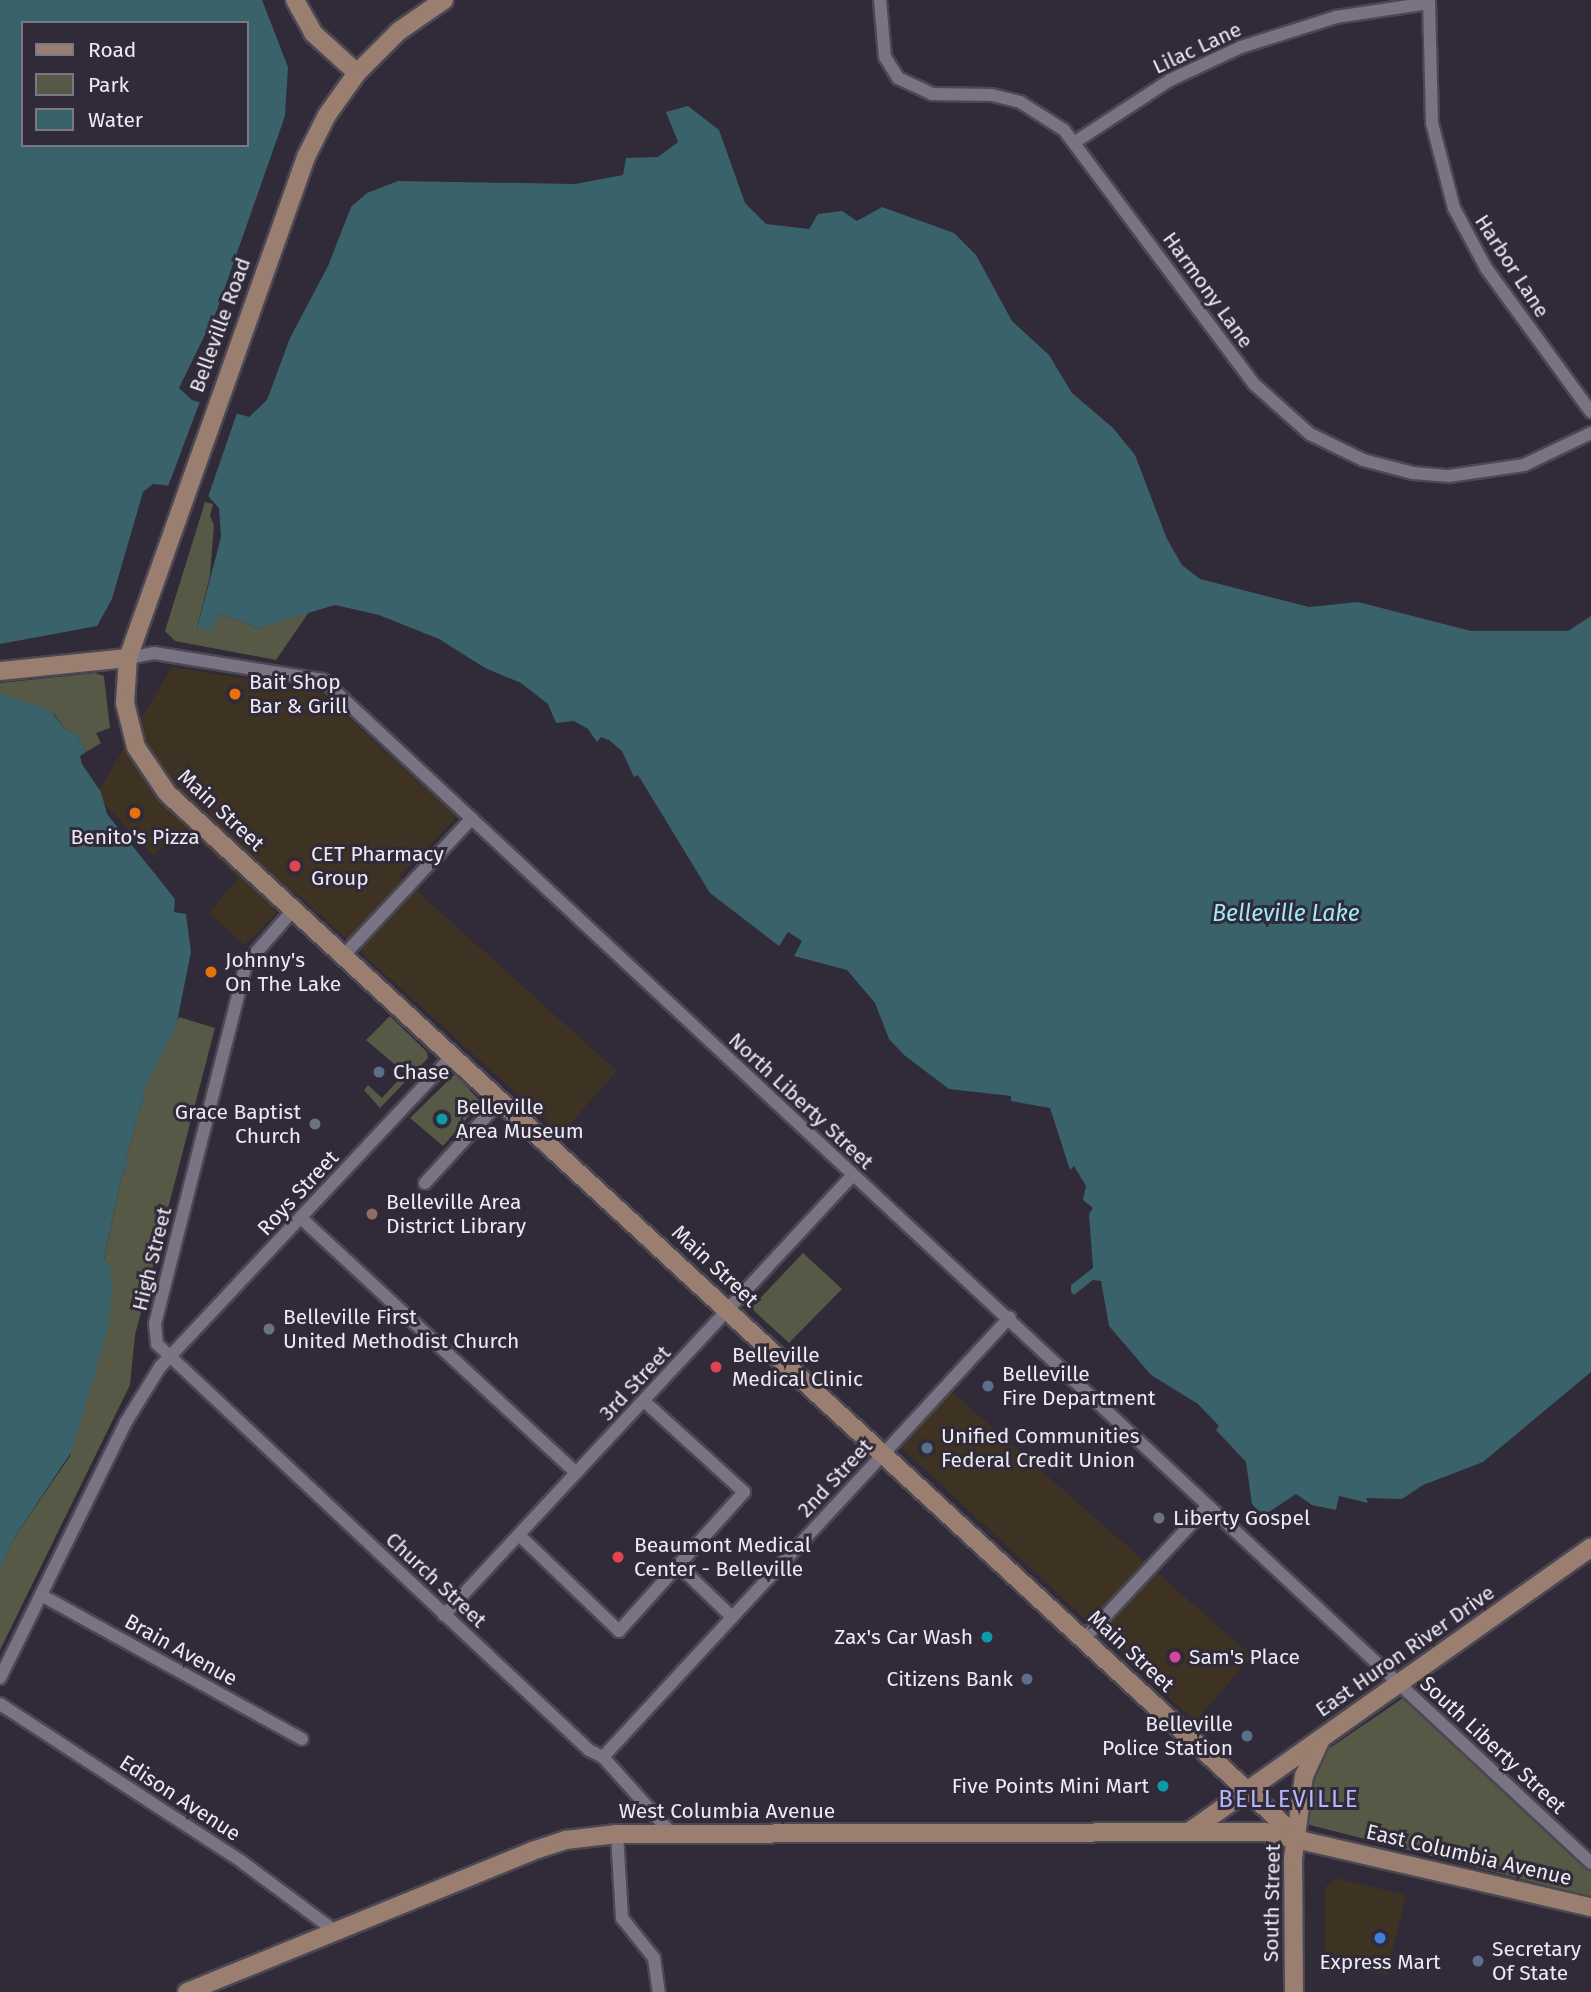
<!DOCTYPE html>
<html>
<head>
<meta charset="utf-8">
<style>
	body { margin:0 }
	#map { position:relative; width:1591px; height:1992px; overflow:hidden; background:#302a39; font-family:"Fira Sans",sans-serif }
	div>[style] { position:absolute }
	.commercial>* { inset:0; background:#3e3323 }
	.green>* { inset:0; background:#555946 }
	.water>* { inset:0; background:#39626b }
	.pier>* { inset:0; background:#302a39 }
	.roads { filter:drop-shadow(2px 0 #4b4753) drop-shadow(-2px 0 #4b4753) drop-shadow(0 2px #4b4753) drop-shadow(0 -2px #4b4753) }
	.street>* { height:12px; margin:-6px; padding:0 6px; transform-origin:6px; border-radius:6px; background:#797384 }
	.secondary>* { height:18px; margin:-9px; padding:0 9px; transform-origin:9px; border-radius:9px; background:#9a7e6f }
	.dots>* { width:19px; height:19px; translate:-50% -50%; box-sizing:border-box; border:4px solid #302a39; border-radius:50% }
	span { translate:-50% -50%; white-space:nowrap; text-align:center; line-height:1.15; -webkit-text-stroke:6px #302a39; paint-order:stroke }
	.street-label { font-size:21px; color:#edeaf4 }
	.poi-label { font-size:21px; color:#edeaf4 }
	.left { translate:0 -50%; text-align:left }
	.right { translate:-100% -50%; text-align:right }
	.water-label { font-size:23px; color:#9eeafb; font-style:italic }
	.quarter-label { font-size:24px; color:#b5b6fd; letter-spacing:2px }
	.legend { position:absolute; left:21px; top:21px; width:228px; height:126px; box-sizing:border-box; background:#302a39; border:2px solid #7c7784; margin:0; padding:9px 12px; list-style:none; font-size:21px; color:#edeaf4 }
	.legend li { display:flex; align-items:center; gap:14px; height:35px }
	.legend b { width:35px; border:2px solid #7c7784 }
</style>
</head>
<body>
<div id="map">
	<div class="commercial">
		<i style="clip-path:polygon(172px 667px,319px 691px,457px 817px,400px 876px,617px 1071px,561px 1134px,296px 893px,245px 945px,209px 913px,238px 878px,186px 829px,153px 855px,96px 795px)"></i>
		<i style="clip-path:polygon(952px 1392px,1252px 1656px,1195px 1722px,900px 1446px)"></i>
		<i style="clip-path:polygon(1336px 1878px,1406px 1895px,1387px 1975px,1325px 1962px,1325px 1887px)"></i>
	</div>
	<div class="green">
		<i style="clip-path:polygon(205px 502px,213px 504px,210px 516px,214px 525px,210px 576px,197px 628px,220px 613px,258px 628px,311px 609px,276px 660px,175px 641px,165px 631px)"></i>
		<i style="clip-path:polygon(95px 673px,104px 676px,110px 728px,96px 733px,101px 743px,86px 752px,75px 733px,65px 729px,54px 714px,0 694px,0 683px)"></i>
		<i style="clip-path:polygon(390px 1016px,427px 1052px,428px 1058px,380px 1108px,364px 1090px,368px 1085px,382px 1098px,405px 1073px,366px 1040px)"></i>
		<i style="clip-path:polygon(179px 1017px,215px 1028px,135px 1335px,130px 1385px,0 1650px,0 1570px,10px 1544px,70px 1456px,105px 1337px,110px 1266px,104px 1260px,123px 1169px,127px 1170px,125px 1160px,149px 1078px)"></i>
		<i style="clip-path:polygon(455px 1074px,481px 1102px,443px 1146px,410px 1118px)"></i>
		<i style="clip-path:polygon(803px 1253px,842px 1289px,789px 1343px,751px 1308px)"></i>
		<i style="clip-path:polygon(1403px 1698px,1591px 1869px,1591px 1897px,1306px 1824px,1310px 1777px,1321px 1754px)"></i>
	</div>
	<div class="water">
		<i style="clip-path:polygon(evenodd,0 0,262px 0,288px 67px,285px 116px,217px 310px,179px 388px,192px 400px,249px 417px,267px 400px,290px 338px,328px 266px,351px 207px,367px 193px,398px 181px,575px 184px,623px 175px,626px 158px,658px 157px,678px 142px,666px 112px,688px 106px,719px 130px,745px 203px,766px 224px,809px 229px,818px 214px,842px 211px,857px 221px,882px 207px,954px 233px,976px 255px,1012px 321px,1049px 355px,1072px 393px,1113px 428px,1135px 455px,1167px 539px,1182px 565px,1200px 579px,1309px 607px,1358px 602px,1471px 631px,1568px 631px,1591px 616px,1591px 1372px,1483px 1462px,1423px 1485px,1402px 1499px,1366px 1498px,1368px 1503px,1339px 1496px,1336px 1510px,1312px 1505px,1296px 1494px,1269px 1512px,1259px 1512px,1252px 1504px,1246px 1462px,1216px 1430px,1219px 1426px,1198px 1404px,1151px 1375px,1109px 1326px,1101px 1281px,1093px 1280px,1074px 1295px,1071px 1292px,1071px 1285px,1093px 1268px,1089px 1214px,1093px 1208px,1083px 1200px,1086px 1186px,1074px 1166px,1070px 1170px,1050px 1108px,1011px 1101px,1011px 1096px,949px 1089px,904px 1055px,889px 1039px,875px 1003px,847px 970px,794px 956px,802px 941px,788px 932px,779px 946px,710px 893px,638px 775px,634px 777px,622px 751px,609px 740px,601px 737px,597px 742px,588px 729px,574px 721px,556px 723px,548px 704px,521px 683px,485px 668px,439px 639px,379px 615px,335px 605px,258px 628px,220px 613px,212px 631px,197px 629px,221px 537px,219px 508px,208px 496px,164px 485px,153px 484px,143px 492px,112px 599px,97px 626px,0 644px,0 0,23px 23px,247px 23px,247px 145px,23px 145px,23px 23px)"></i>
		<i style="clip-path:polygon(0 694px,50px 710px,65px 729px,75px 733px,86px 752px,80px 756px,82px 764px,101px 792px,107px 814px,175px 899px,174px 912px,186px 914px,191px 952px,176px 1027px,149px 1079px,125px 1160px,130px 1161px,127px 1170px,123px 1169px,104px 1259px,110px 1266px,112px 1287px,108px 1328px,72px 1451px,10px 1544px,0 1570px)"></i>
	</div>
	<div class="pier">
		<i style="clip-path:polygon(201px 399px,238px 410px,207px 500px,167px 489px)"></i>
	</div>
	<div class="roads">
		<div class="street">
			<i style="left:880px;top:0;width:57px;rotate:85deg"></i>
			<i style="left:885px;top:57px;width:25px;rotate:58deg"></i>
			<i style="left:898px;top:78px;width:38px;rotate:25deg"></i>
			<i style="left:932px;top:94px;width:60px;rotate:1deg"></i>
			<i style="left:992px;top:95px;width:29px;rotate:14deg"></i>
			<i style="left:1020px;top:102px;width:52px;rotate:32.5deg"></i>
			<i style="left:1064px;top:130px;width:317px;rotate:53.2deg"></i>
			<i style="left:1254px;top:384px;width:75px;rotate:41.8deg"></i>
			<i style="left:1310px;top:434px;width:59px;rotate:26.1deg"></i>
			<i style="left:1363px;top:460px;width:52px;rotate:14.6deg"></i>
			<i style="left:1413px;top:473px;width:36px;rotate:5deg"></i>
			<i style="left:1449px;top:476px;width:76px;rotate:-8.3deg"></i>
			<i style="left:1524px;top:465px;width:74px;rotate:-25.5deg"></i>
			<i style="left:1429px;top:0;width:123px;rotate:88.6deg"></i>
			<i style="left:1432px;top:123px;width:88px;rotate:75.5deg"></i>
			<i style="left:1454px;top:208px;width:68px;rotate:61.9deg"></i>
			<i style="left:1486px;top:268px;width:178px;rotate:53.9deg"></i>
			<i style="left:1075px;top:142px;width:113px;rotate:-33.1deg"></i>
			<i style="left:1170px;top:80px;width:78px;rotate:-24.9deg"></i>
			<i style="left:1241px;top:47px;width:100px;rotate:-17.5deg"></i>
			<i style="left:1336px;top:17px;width:94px;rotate:-8.6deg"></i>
			<i style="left:128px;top:658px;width:26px;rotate:-11deg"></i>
			<i style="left:154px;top:653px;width:171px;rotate:9.1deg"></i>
			<i style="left:323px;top:680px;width:1734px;rotate:43.01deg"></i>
			<i style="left:294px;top:909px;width:73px;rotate:131.1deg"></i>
			<i style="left:246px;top:964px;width:371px;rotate:104.2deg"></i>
			<i style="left:155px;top:1324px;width:20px;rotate:84deg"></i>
			<i style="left:157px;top:1344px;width:593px;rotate:43.22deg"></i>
			<i style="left:589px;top:1750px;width:16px;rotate:27deg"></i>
			<i style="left:603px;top:1757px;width:102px;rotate:48.2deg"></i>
			<i style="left:344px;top:955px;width:187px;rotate:-46.9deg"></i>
			<i style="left:425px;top:1183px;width:113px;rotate:-47.5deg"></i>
			<i style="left:301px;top:1218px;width:375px;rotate:42.8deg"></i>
			<i style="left:519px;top:1535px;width:139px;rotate:43.8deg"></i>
			<i style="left:619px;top:1631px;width:187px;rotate:-48deg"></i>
			<i style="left:744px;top:1492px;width:134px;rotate:-137.7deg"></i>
			<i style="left:679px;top:1566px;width:74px;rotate:43.9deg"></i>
			<i style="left:41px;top:1595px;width:298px;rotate:28.9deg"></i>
			<i style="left:444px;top:1615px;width:599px;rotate:-47.1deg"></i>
			<i style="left:1084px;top:1639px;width:182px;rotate:-47deg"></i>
			<i style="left:0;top:1678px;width:285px;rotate:-63.8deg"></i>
			<i style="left:126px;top:1422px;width:65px;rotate:-58.3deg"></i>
			<i style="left:160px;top:1367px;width:428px;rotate:-46.8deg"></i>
			<i style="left:0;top:1704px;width:289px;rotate:33.1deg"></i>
			<i style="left:242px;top:1862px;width:116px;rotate:36.6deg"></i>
			<i style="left:603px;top:1757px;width:599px;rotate:-47.23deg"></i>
			<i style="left:617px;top:1834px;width:84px;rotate:86.6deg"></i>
			<i style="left:622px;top:1918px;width:51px;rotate:51.3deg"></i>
			<i style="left:654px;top:1958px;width:34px;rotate:82deg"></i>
		</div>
		<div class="secondary">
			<i style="left:295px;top:0;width:38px;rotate:61deg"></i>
			<i style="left:313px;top:33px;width:59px;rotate:42.3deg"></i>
			<i style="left:444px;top:0;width:55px;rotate:145.4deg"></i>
			<i style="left:399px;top:31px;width:59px;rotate:135deg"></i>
			<i style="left:357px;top:73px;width:52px;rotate:125.5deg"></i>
			<i style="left:327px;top:115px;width:47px;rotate:116.6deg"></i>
			<i style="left:306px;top:157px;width:532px;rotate:109.56deg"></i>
			<i style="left:128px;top:658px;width:45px;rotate:93.8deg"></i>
			<i style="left:125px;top:703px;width:45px;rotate:76deg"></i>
			<i style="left:136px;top:747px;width:55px;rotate:56deg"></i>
			<i style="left:167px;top:793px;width:1537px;rotate:42.73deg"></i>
			<i style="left:0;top:671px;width:129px;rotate:-5.8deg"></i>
			<i style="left:1189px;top:1832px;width:493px;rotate:-35.3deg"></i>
			<i style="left:187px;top:1992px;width:373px;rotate:-22.2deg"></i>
			<i style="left:532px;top:1851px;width:36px;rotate:-18deg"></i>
			<i style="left:566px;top:1840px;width:51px;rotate:-6.7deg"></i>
			<i style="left:617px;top:1834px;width:648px;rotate:-0.18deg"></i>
			<i style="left:1265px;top:1832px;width:335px;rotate:13deg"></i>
			<i style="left:1294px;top:1992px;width:133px;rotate:-90.4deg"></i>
			<i style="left:1293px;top:1859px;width:84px;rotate:-82.5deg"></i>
			<i style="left:1304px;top:1776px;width:41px;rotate:-65.3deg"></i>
		</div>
	</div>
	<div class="dots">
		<i style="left:235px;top:694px;background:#e8710a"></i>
		<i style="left:135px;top:813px;background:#e8710a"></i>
		<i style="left:295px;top:866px;background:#e0444e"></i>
		<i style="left:211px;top:972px;background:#e8710a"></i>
		<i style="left:379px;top:1072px;background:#5c6f8a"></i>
		<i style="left:442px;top:1119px;background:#0f9aa8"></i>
		<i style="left:315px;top:1124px;background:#6b7280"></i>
		<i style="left:372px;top:1214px;background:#8d6e63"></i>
		<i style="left:269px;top:1329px;background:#6b7280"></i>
		<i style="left:716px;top:1367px;background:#e0444e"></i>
		<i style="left:988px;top:1386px;background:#5c6f8a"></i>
		<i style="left:927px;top:1448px;background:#5c6f8a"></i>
		<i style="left:1159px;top:1518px;background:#6b7280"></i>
		<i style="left:618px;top:1557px;background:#e0444e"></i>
		<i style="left:987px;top:1637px;background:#0f9aa8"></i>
		<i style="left:1175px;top:1657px;background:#d1479c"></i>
		<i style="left:1027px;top:1679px;background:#5c6f8a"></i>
		<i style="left:1247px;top:1736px;background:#5c6f8a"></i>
		<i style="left:1163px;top:1786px;background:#0f9aa8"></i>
		<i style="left:1380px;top:1938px;background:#3f7fe0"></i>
		<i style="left:1478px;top:1961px;background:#5c6f8a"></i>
	</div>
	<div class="street-label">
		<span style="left:1197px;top:48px;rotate:-25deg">Lilac Lane</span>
		<span style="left:1512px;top:266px;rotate:57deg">Harbor Lane</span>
		<span style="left:1208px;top:290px;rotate:54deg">Harmony Lane</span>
		<span style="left:220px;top:325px;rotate:-70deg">Belleville Road</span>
		<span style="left:221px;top:810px;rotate:43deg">Main Street</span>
		<span style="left:801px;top:1101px;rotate:43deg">North Liberty Street</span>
		<span style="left:298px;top:1193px;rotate:-47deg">Roys Street</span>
		<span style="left:152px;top:1259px;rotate:-76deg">High Street</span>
		<span style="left:715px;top:1266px;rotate:43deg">Main Street</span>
		<span style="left:635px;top:1383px;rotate:-47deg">3rd Street</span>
		<span style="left:835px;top:1478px;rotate:-47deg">2nd Street</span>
		<span style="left:436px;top:1580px;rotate:43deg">Church Street</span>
		<span style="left:181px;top:1650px;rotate:29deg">Brain Avenue</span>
		<span style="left:1131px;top:1651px;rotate:43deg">Main Street</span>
		<span style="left:1405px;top:1651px;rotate:-35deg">East Huron River Drive</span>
		<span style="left:1493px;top:1745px;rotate:43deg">South Liberty Street</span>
		<span style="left:180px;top:1798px;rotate:33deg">Edison Avenue</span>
		<span style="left:727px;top:1811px">West Columbia Avenue</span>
		<span style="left:1469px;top:1855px;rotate:13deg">East Columbia Avenue</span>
		<span style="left:1272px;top:1903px;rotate:-89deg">South Street</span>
	</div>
	<div class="poi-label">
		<span class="left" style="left:249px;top:694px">Bait Shop<br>Bar &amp; Grill</span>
		<span style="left:135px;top:837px">Benito's Pizza</span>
		<span class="left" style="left:311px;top:866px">CET Pharmacy<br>Group</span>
		<span class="left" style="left:225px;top:972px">Johnny's<br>On The Lake</span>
		<span class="left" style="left:393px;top:1072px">Chase</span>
		<span class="left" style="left:456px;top:1119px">Belleville<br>Area Museum</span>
		<span class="right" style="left:301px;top:1124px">Grace Baptist<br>Church</span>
		<span class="left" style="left:386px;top:1214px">Belleville Area<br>District Library</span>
		<span class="left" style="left:283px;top:1329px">Belleville First<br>United Methodist Church</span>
		<span class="left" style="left:732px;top:1367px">Belleville<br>Medical Clinic</span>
		<span class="left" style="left:1002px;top:1386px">Belleville<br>Fire Department</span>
		<span class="left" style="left:941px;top:1448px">Unified Communities<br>Federal Credit Union</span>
		<span class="left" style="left:1173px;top:1518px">Liberty Gospel</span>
		<span class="left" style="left:634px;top:1557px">Beaumont Medical<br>Center - Belleville</span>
		<span class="right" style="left:973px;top:1637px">Zax's Car Wash</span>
		<span class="left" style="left:1189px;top:1657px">Sam's Place</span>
		<span class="right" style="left:1013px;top:1679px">Citizens Bank</span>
		<span class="right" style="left:1233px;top:1736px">Belleville<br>Police Station</span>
		<span class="right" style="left:1149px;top:1786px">Five Points Mini Mart</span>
		<span class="left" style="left:1492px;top:1961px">Secretary<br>Of State</span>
		<span style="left:1380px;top:1962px">Express Mart</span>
	</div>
	<div class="water-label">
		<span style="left:1286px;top:913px">Belleville Lake</span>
	</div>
	<div class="quarter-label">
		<span style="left:1289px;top:1800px">BELLEVILLE</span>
	</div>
	<ul class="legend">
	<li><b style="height:9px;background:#9a7e6f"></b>Road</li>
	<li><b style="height:19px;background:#555946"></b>Park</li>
	<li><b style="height:19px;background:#39626b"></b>Water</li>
	</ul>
</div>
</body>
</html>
